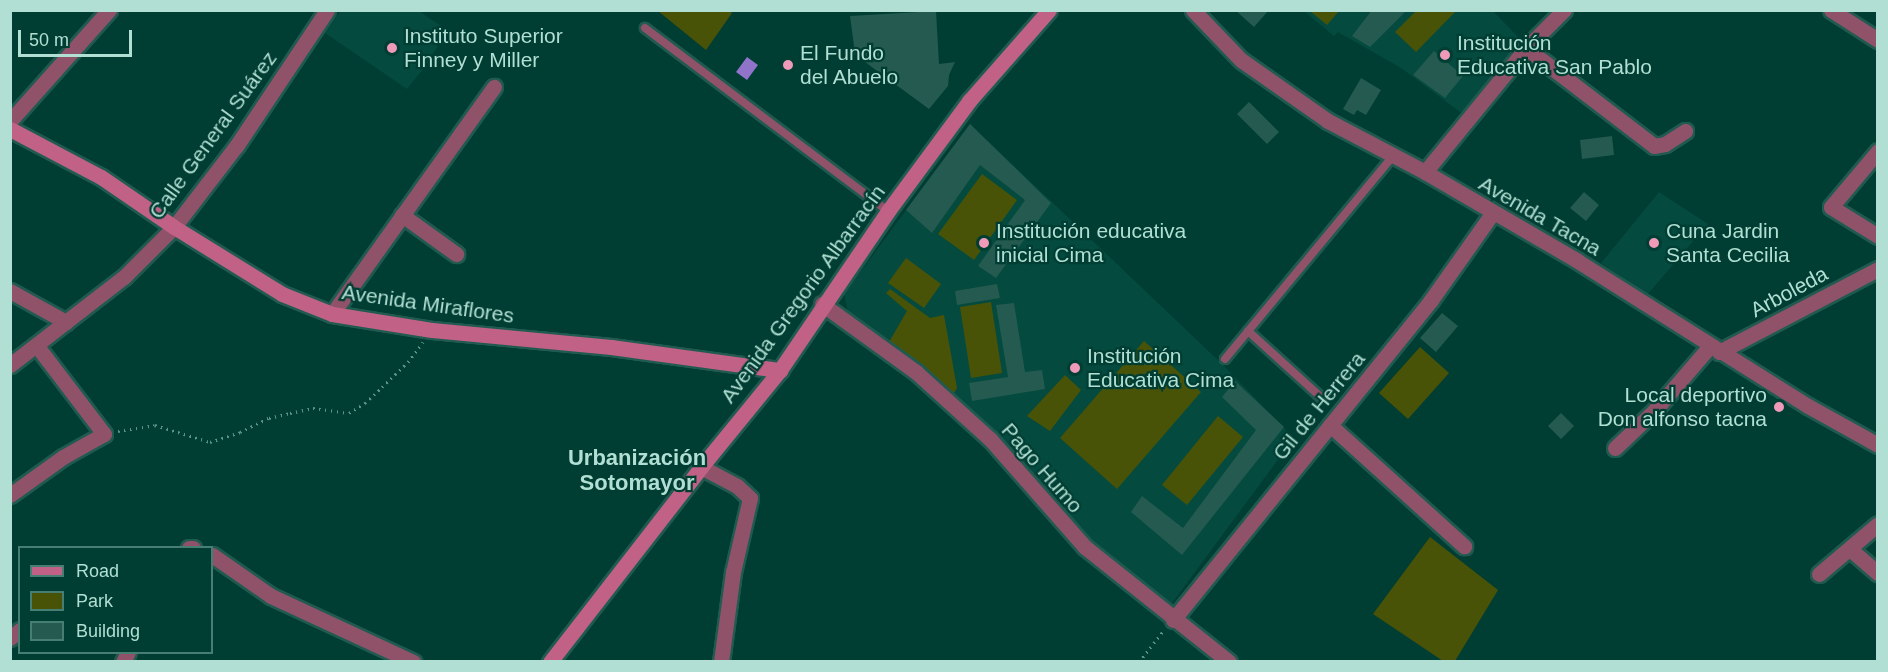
<!DOCTYPE html>
<html>
<head>
<meta charset="utf-8">
<style>
	body { margin:0 }
	#map { position:relative; width:1888px; height:672px; overflow:hidden; background:#003d33; font-family:Helvetica,sans-serif }
	div>[style] { position:absolute }
	.built>* { inset:0; background:#044a3f }
	.green>* { inset:0; background:#495308 }
	.water>* { inset:0; background:#8f74c9 }
	.building>* { inset:0; background:#245a4f }
	.path>* { height:3px; margin-top:-1.5px; transform-origin:0; background:repeating-linear-gradient(90deg,#5d9287 0 1.5px,transparent 0 6px) }
	.roads { filter:drop-shadow(2px 0 #205a50) drop-shadow(-2px 0 #205a50) drop-shadow(0 2px #205a50) drop-shadow(0 -2px #205a50) }
	.lane>* { height:8px; margin:-4px; padding:0 4px; transform-origin:4px; border-radius:4px; background:#8f5268 }
	.street>* { height:15px; margin:-7.5px; padding:0 7.5px; transform-origin:7.5px; border-radius:7.5px; background:#8f5268 }
	.secondary>* { height:15px; margin:-7.5px; padding:0 7.5px; transform-origin:7.5px; border-radius:7.5px; background:#c06185 }
	.dots>* { width:16px; height:16px; translate:-50% -50%; box-sizing:border-box; border:3px solid #003d33; border-radius:50% }
	span { translate:-50% -50%; white-space:nowrap; text-align:center; line-height:1.15; -webkit-text-stroke:4.5px #003d33; paint-order:stroke }
	.poi-label { font-size:21px; color:#b1dfd3 }
	.left { translate:0 -50%; text-align:left }
	.right { translate:-100% -50%; text-align:right }
	.street-label { font-size:21px; color:#b1dfd3 }
	.neighbourhood-label { font-size:22px; color:#b1dfd3; font-weight:700 }
	.frame { position:absolute; inset:0; border:12px solid #b1dfd3; pointer-events:none }
	.legend { position:absolute; left:18px; top:546px; width:195px; height:108px; box-sizing:border-box; background:#003d33; border:2px solid #477e73; margin:0; padding:8px 10px; list-style:none; font-size:18px; color:#b1dfd3 }
	.legend li { display:flex; align-items:center; gap:12px; height:30px }
	.legend b { width:30px; border:2px solid #477e73 }
	.scale { position:absolute; left:18px; top:30px; width:114px; height:27px; box-sizing:border-box; border:3px solid #b1dfd3; border-top:0; padding-left:8px; font-size:18px; line-height:21px; white-space:nowrap; color:#b1dfd3; -webkit-text-stroke:4px #003d33; paint-order:stroke }
</style>
</head>
<body>
<div id="map">
	<div class="built">
		<i style="clip-path:polygon(341px 10px,419px 11px,447px 30px,428px 63px,407px 89px,325px 33px)"></i>
		<i style="clip-path:polygon(1304px 11px,1493px 11px,1523px 42px,1464px 115px,1401px 68px,1338px 32px,1334px 36px)"></i>
		<i style="clip-path:polygon(970px 124px,1222px 364px,1294px 438px,1170px 606px,1080px 530px,1021px 459px,983px 419px,929px 372px,848px 312px,844px 294px)"></i>
		<i style="clip-path:polygon(1659px 192px,1708px 224px,1647px 295px,1601px 263px)"></i>
	</div>
	<div class="green">
		<i style="clip-path:polygon(729px 11px,732px 13px,706px 50px,658px 11px)"></i>
		<i style="clip-path:polygon(1310px 11px,1339px 11px,1327px 25px)"></i>
		<i style="clip-path:polygon(1416px 11px,1456px 11px,1416px 52px,1395px 32px)"></i>
		<i style="clip-path:polygon(982px 174px,1017px 200px,974px 260px,938px 234px)"></i>
		<i style="clip-path:polygon(906px 258px,941px 284px,924px 308px,888px 283px)"></i>
		<i style="clip-path:polygon(890px 289px,930px 318px,944px 315px,957px 388px,954px 393px,889px 342px,907px 311px,886px 293px)"></i>
		<i style="clip-path:polygon(991px 302px,1002px 373px,971px 378px,960px 307px)"></i>
		<i style="clip-path:polygon(1144px 341px,1201px 392px,1117px 489px,1060px 438px)"></i>
		<i style="clip-path:polygon(1420px 347px,1449px 373px,1408px 419px,1379px 393px)"></i>
		<i style="clip-path:polygon(1065px 375px,1081px 390px,1050px 431px,1027px 416px)"></i>
		<i style="clip-path:polygon(1218px 416px,1243px 437px,1187px 505px,1162px 485px)"></i>
		<i style="clip-path:polygon(1430px 537px,1498px 590px,1455px 661px,1443px 661px,1373px 614px)"></i>
	</div>
	<div class="water">
		<i style="clip-path:polygon(747px 57px,758px 65px,747px 80px,736px 72px)"></i>
	</div>
	<div class="building">
		<i style="clip-path:polygon(1235px 10px,1269px 10px,1254px 27px)"></i>
		<i style="clip-path:polygon(1372px 10px,1407px 10px,1370px 47px,1352px 36px)"></i>
		<i style="clip-path:polygon(936px 11px,939px 64px,955px 62px,949px 75px,948px 86px,929px 109px,850px 51px,854px 46px,850px 16px)"></i>
		<i style="clip-path:polygon(1434px 51px,1463px 76px,1445px 98px,1413px 75px)"></i>
		<i style="clip-path:polygon(1361px 78px,1381px 90px,1366px 115px,1357px 110px,1354px 115px,1343px 109px)"></i>
		<i style="clip-path:polygon(1249px 102px,1279px 132px,1267px 144px,1237px 114px)"></i>
		<i style="clip-path:polygon(970px 124px,1051px 203px,996px 278px,978px 266px,1025px 200px,980px 165px,932px 233px,906px 210px)"></i>
		<i style="clip-path:polygon(1612px 136px,1614px 155px,1582px 159px,1580px 140px)"></i>
		<i style="clip-path:polygon(1584px 192px,1599px 205px,1586px 221px,1570px 208px)"></i>
		<i style="clip-path:polygon(997px 284px,1000px 298px,957px 305px,955px 291px)"></i>
		<i style="clip-path:polygon(1014px 303px,1025px 372px,1042px 370px,1045px 389px,972px 401px,969px 383px,1008px 377px,996px 305px)"></i>
		<i style="clip-path:polygon(1442px 313px,1458px 326px,1436px 352px,1420px 338px)"></i>
		<i style="clip-path:polygon(1235px 381px,1284px 427px,1182px 555px,1131px 512px,1142px 496px,1183px 528px,1256px 430px,1222px 397px)"></i>
		<i style="clip-path:polygon(1561px 413px,1574px 426px,1561px 439px,1548px 426px)"></i>
	</div>
	<div class="path">
		<i style="left:118px;top:431px;width:37px;rotate:-9deg"></i>
		<i style="left:155px;top:425px;width:58px;rotate:17.2deg"></i>
		<i style="left:210px;top:442px;width:32px;rotate:-18deg"></i>
		<i style="left:240px;top:432px;width:32px;rotate:-26deg"></i>
		<i style="left:269px;top:418px;width:22px;rotate:-13deg"></i>
		<i style="left:290px;top:413px;width:24px;rotate:-12deg"></i>
		<i style="left:313px;top:408px;width:36px;rotate:8deg"></i>
		<i style="left:349px;top:413px;width:19px;rotate:-32deg"></i>
		<i style="left:365px;top:403px;width:23px;rotate:-43deg"></i>
		<i style="left:382px;top:387px;width:36px;rotate:-44deg"></i>
		<i style="left:408px;top:362px;width:25px;rotate:-53deg"></i>
		<i style="left:1139px;top:662px;width:41px;rotate:-52deg"></i>
	</div>
	<div class="roads">
		<div class="lane">
			<i style="left:645px;top:28px;width:304px;rotate:37deg"></i>
			<i style="left:1248px;top:331px;width:100px;rotate:42.2deg"></i>
			<i style="left:1225px;top:359px;width:264px;rotate:-50.4deg"></i>
		</div>
		<div class="street">
			<i style="left:1193px;top:10px;width:69px;rotate:46.2deg"></i>
			<i style="left:1241px;top:60px;width:106px;rotate:35deg"></i>
			<i style="left:1328px;top:121px;width:110px;rotate:27.7deg"></i>
			<i style="left:1425px;top:172px;width:175px;rotate:30.2deg"></i>
			<i style="left:1576px;top:260px;width:274px;rotate:32.2deg"></i>
			<i style="left:1808px;top:406px;width:80px;rotate:29.1deg"></i>
			<i style="left:1831px;top:10px;width:56px;rotate:32.6deg"></i>
			<i style="left:1526px;top:48px;width:161px;rotate:37.4deg"></i>
			<i style="left:1654px;top:146px;width:11px;rotate:-10deg"></i>
			<i style="left:1665px;top:144px;width:24px;rotate:-33deg"></i>
			<i style="left:10px;top:121px;width:149px;rotate:-48.3deg"></i>
			<i style="left:1878px;top:151px;width:73px;rotate:130deg"></i>
			<i style="left:1831px;top:207px;width:55px;rotate:31.7deg"></i>
			<i style="left:1425px;top:172px;width:160px;rotate:-50.8deg"></i>
			<i style="left:1526px;top:48px;width:54px;rotate:-45deg"></i>
			<i style="left:402px;top:215px;width:67px;rotate:35.8deg"></i>
			<i style="left:10px;top:291px;width:64px;rotate:29deg"></i>
			<i style="left:822px;top:304px;width:116px;rotate:35.9deg"></i>
			<i style="left:916px;top:372px;width:100px;rotate:42.2deg"></i>
			<i style="left:990px;top:439px;width:144px;rotate:48.7deg"></i>
			<i style="left:1085px;top:547px;width:184px;rotate:38.6deg"></i>
			<i style="left:332px;top:314px;width:279px;rotate:-54.5deg"></i>
			<i style="left:1719px;top:352px;width:179px;rotate:-27.6deg"></i>
			<i style="left:10px;top:365px;width:144px;rotate:-37.7deg"></i>
			<i style="left:124px;top:277px;width:71px;rotate:-45deg"></i>
			<i style="left:174px;top:227px;width:103px;rotate:-52.5deg"></i>
			<i style="left:237px;top:145px;width:162px;rotate:-56.3deg"></i>
			<i style="left:1330px;top:425px;width:181px;rotate:42.1deg"></i>
			<i style="left:1615px;top:448px;width:55px;rotate:-43.5deg"></i>
			<i style="left:1655px;top:410px;width:84px;rotate:-49.3deg"></i>
			<i style="left:701px;top:467px;width:41px;rotate:27.8deg"></i>
			<i style="left:737px;top:486px;width:18px;rotate:43deg"></i>
			<i style="left:750px;top:498px;width:76px;rotate:102.9deg"></i>
			<i style="left:733px;top:572px;width:91px;rotate:97.6deg"></i>
			<i style="left:10px;top:495px;width:65px;rotate:-35.6deg"></i>
			<i style="left:63px;top:457px;width:47px;rotate:-29.3deg"></i>
			<i style="left:104px;top:434px;width:111px;rotate:-127.3deg"></i>
			<i style="left:189px;top:548px;width:4px"></i>
			<i style="left:1850px;top:549px;width:37px;rotate:41deg"></i>
			<i style="left:212px;top:555px;width:72px;rotate:34.8deg"></i>
			<i style="left:271px;top:596px;width:157px;rotate:24.9deg"></i>
			<i style="left:1819px;top:574px;width:77px;rotate:-40.3deg"></i>
			<i style="left:1173px;top:620px;width:411px;rotate:-51.1deg"></i>
			<i style="left:1431px;top:300px;width:105px;rotate:-54.7deg"></i>
			<i style="left:10px;top:638px;width:13px;rotate:-39deg"></i>
			<i style="left:123px;top:662px;width:11px;rotate:-63deg"></i>
		</div>
		<div class="secondary">
			<i style="left:10px;top:129px;width:103px;rotate:27.8deg"></i>
			<i style="left:101px;top:177px;width:88px;rotate:34.4deg"></i>
			<i style="left:174px;top:227px;width:127px;rotate:31.8deg"></i>
			<i style="left:282px;top:294px;width:54px;rotate:21.8deg"></i>
			<i style="left:332px;top:314px;width:101px;rotate:9.1deg"></i>
			<i style="left:432px;top:330px;width:180px;rotate:5.4deg"></i>
			<i style="left:611px;top:347px;width:171px;rotate:7.8deg"></i>
			<i style="left:550px;top:662px;width:247px;rotate:-52.2deg"></i>
			<i style="left:701px;top:467px;width:125px;rotate:-50.8deg"></i>
			<i style="left:780px;top:370px;width:192px;rotate:-55.8deg"></i>
			<i style="left:888px;top:211px;width:137px;rotate:-53.6deg"></i>
			<i style="left:969px;top:101px;width:121px;rotate:-48.7deg"></i>
		</div>
	</div>
	<div class="dots">
		<i style="left:392px;top:48px;background:#ef9ab8"></i>
		<i style="left:1445px;top:55px;background:#ef9ab8"></i>
		<i style="left:788px;top:65px;background:#ef9ab8"></i>
		<i style="left:984px;top:243px;background:#ef9ab8"></i>
		<i style="left:1654px;top:243px;background:#ef9ab8"></i>
		<i style="left:1075px;top:368px;background:#ef9ab8"></i>
		<i style="left:1779px;top:407px;background:#ef9ab8"></i>
	</div>
	<div class="poi-label">
		<span class="left" style="left:404px;top:48px">Instituto Superior<br>Finney y Miller</span>
		<span class="left" style="left:1457px;top:55px">Institución<br>Educativa San Pablo</span>
		<span class="left" style="left:800px;top:65px">El Fundo<br>del Abuelo</span>
		<span class="left" style="left:996px;top:243px">Institución educativa<br>inicial Cima</span>
		<span class="left" style="left:1666px;top:243px">Cuna Jardin<br>Santa Cecilia</span>
		<span class="left" style="left:1087px;top:368px">Institución<br>Educativa Cima</span>
		<span class="right" style="left:1767px;top:407px">Local deportivo<br>Don alfonso tacna</span>
	</div>
	<div class="street-label">
		<span style="left:213px;top:135px;rotate:-54deg">Calle General Suárez</span>
		<span style="left:1540px;top:216px;rotate:30deg">Avenida Tacna</span>
		<span style="left:1789px;top:292px;rotate:-28deg">Arboleda</span>
		<span style="left:803px;top:294px;rotate:-54deg">Avenida Gregorio Albarracín</span>
		<span style="left:428px;top:304px;rotate:8deg">Avenida Miraflores</span>
		<span style="left:1319px;top:406px;rotate:-51deg">Gil de Herrera</span>
		<span style="left:1042px;top:468px;rotate:49deg">Pago Humo</span>
	</div>
	<div class="neighbourhood-label">
		<span style="left:637px;top:470px">Urbanización<br>Sotomayor</span>
	</div>
	<div class="frame"></div>
	<ul class="legend">
	<li><b style="height:8px;background:#c06185"></b>Road</li>
	<li><b style="height:16px;background:#495308"></b>Park</li>
	<li><b style="height:16px;background:#245a4f"></b>Building</li>
	</ul>
	<div class="scale">50 m</div>
</div>
</body>
</html>
